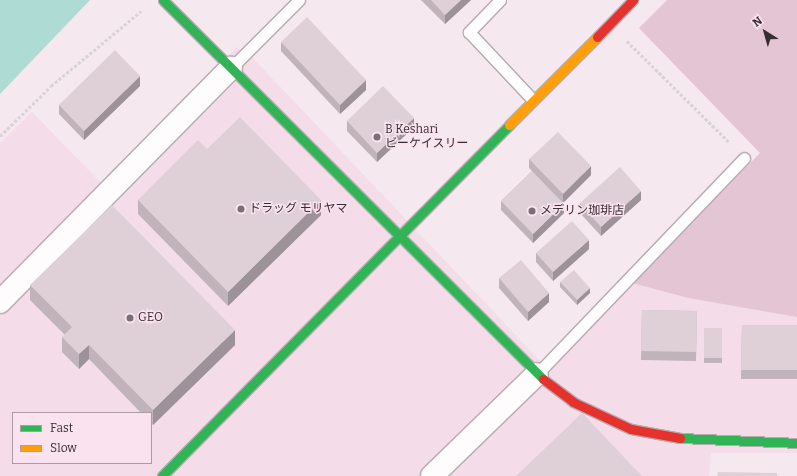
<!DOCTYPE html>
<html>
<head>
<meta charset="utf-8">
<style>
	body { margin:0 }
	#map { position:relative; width:797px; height:476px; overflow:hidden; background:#f5e8ee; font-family:Bitter,"Noto Sans JP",serif }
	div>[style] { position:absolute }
	.built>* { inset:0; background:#f4dde8 }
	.green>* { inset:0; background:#e4c5d4 }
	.water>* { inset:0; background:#aedbd3 }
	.path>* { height:2.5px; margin-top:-1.25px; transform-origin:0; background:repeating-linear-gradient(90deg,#d8d4d6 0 3px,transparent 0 5px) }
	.roads { filter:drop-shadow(1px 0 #b5abb0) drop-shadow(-1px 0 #b5abb0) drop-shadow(0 1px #b5abb0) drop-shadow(0 -1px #b5abb0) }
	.lane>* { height:11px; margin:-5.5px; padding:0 5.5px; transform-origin:5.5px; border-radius:5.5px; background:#fefcfc }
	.street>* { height:22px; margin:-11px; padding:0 11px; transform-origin:11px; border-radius:11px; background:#fefcfc }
	.fast>* { height:9px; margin:-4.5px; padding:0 4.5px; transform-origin:4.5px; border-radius:4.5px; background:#30b455 }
	.slow>* { height:9px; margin:-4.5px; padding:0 4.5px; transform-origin:4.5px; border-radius:4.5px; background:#ff9f0a }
	.jam>* { height:9px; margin:-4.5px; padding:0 4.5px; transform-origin:4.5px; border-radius:4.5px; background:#e5322d }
	.wall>* { inset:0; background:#c0b3ba }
	.shaded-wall>* { inset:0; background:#9c9297 }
	.building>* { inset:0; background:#dfd0d8 }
	.dots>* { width:11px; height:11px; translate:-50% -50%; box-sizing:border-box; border:2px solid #fae3ee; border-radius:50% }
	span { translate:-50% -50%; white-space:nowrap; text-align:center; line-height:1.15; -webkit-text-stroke:3px #fae3ee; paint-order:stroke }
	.poi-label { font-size:12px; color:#372e32 }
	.left { translate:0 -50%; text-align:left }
	.legend { position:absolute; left:12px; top:412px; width:140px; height:52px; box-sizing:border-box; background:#fae3ee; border:1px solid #ac9ba3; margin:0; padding:5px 7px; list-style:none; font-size:12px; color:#372e32 }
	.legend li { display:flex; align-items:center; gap:8px; height:20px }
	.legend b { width:20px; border:1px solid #ac9ba3 }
	.north { position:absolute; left:745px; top:12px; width:40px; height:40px; -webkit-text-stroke:3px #fae3ee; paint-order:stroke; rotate:323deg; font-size:11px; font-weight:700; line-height:16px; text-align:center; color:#372e32 }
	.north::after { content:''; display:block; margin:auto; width:14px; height:18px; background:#372e32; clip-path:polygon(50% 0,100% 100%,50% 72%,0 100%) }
</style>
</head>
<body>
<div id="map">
	<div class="built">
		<i style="clip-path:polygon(evenodd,237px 47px,247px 52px,546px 367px,632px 283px,688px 298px,797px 317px,797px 453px,711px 453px,709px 476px,0 476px,0 143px,32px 112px,103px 185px,237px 47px,13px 413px,151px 413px,151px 463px,13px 463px,13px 413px)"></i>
	</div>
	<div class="green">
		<i style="clip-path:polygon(667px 0,797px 0,797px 317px,688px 298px,632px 283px,760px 153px,639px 28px)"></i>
	</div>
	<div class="water">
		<i style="clip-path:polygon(0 0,90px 0,0 94px)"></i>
	</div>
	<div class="path">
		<i style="left:627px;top:41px;width:145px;rotate:44.7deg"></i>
		<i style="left:0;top:136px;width:71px;rotate:-44.4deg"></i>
		<i style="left:51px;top:86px;width:117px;rotate:-39.8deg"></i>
	</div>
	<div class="roads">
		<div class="lane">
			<i style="left:500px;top:0;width:45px;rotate:134.1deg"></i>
			<i style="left:469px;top:32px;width:93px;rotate:46.7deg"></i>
			<i style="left:231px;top:68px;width:96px;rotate:-45deg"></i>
			<i style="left:537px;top:374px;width:299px;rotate:-46.2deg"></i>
		</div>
		<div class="street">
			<i style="left:0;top:302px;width:329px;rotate:-45.4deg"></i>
			<i style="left:432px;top:476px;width:146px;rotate:-44.2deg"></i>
		</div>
		<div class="fast">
			<i style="left:163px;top:0;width:537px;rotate:44.92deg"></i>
			<i style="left:680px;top:438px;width:117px;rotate:2.4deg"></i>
			<i style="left:162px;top:476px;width:494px;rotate:-45.3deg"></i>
		</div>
		<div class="slow">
			<i style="left:509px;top:125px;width:124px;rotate:-45deg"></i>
		</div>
		<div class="jam">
			<i style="left:597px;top:37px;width:52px;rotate:-45.8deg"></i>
			<i style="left:543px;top:379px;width:38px;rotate:37deg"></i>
			<i style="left:573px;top:402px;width:64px;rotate:25deg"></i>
			<i style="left:631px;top:429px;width:50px;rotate:10.4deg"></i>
		</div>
	</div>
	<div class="wall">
		<i style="clip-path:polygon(421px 0,471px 0,445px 24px)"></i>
		<i style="clip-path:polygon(281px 42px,366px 90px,340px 114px,281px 51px)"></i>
		<i style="clip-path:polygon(140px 86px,84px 140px,59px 114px,59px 105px)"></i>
		<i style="clip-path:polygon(347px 121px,414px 127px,377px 162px,347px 131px)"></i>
		<i style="clip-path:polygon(207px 149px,321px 215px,228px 306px,138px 214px,138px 200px)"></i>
		<i style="clip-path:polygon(529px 159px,591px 175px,563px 203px,564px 213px,533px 243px,501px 210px,501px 201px,532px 171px,529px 168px)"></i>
		<i style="clip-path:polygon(641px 200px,601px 236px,580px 213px,580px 203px)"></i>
		<i style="clip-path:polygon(589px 249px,553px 281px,536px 262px,536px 253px)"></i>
		<i style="clip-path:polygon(499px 278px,549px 302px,528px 321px,499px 288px)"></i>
		<i style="clip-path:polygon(560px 282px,590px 293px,577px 305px,560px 287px)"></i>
		<i style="clip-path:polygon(30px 285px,235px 345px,153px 425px,151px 423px,151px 413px,141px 413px,89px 359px,79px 369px,62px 352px,62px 337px,65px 335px,30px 300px)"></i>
		<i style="clip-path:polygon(642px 310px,697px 311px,696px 361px,641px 360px)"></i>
		<i style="clip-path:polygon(742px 325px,797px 325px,797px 379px,741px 379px)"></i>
		<i style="clip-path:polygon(704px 328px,722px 328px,722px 363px,704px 363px)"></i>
	</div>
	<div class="shaded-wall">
		<i style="clip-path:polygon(461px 0,471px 0,445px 24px,445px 15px)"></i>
		<i style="clip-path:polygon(140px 76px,140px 86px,84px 140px,84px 131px)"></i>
		<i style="clip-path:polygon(366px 80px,366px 90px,340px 114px,340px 105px)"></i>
		<i style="clip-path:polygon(414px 118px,414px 127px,377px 162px,377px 153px)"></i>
		<i style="clip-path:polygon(591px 166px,591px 175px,563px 203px,563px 194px)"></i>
		<i style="clip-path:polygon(641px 191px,641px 200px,601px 236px,601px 227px)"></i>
		<i style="clip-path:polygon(321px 200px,321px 215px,228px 306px,228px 292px)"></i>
		<i style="clip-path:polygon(564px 204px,564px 213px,533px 243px,533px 234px)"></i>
		<i style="clip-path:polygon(589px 240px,589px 249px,553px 281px,553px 272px)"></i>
		<i style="clip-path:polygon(590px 288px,590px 293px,577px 305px,577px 300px)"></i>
		<i style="clip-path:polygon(549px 293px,549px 302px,528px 321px,528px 312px)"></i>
		<i style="clip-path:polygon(235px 330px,235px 345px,153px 425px,153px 410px)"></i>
		<i style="clip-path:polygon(89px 345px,89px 359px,79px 369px,79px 354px)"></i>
	</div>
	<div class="building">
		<i style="clip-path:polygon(431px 0,461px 0,445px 15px)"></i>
		<i style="clip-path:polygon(307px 17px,366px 80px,340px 105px,281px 42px)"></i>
		<i style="clip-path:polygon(115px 50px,140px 76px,84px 131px,59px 105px)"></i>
		<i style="clip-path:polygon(383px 86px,414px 118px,377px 153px,347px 121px)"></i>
		<i style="clip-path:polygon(240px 117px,321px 200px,228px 292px,138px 200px,198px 140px,207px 149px)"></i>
		<i style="clip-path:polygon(558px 132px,591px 166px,563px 194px,529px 159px)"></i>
		<i style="clip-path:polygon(620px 167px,641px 191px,601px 227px,580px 203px)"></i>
		<i style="clip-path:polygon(532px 171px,564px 204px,533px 234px,501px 201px)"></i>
		<i style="clip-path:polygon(112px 205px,235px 330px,153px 410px,89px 345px,79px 354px,62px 337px,72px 327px,30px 285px)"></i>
		<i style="clip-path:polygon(572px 221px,589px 240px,553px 272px,536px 253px)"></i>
		<i style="clip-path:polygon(521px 260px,549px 293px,528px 312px,499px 278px)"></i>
		<i style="clip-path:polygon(574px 270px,590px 288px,577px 300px,560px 282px)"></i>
		<i style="clip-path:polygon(642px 310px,697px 311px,696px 352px,641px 351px)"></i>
		<i style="clip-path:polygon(742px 325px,797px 325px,797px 370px,741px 370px)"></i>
		<i style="clip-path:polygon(704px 328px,722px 328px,722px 358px,704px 358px)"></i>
		<i style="clip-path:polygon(582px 413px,642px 476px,516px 476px)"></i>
		<i style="clip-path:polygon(718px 472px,777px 473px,777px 476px,717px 476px)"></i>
	</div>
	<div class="dots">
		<i style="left:377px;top:137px;background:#7a6f74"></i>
		<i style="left:241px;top:209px;background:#7a6f74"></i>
		<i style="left:532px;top:211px;background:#7a6f74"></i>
		<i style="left:130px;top:318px;background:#7a6f74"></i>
	</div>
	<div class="poi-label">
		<span class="left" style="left:385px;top:137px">B Keshari<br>ビーケイスリー</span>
		<span class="left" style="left:249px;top:209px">ドラッグ モリヤマ</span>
		<span class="left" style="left:540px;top:211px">メデリン珈琲店</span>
		<span class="left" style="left:138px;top:318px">GEO</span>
	</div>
	<ul class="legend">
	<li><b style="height:5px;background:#30b455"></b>Fast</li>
	<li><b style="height:5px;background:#ff9f0a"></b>Slow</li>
	</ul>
	<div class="north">N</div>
</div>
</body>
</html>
